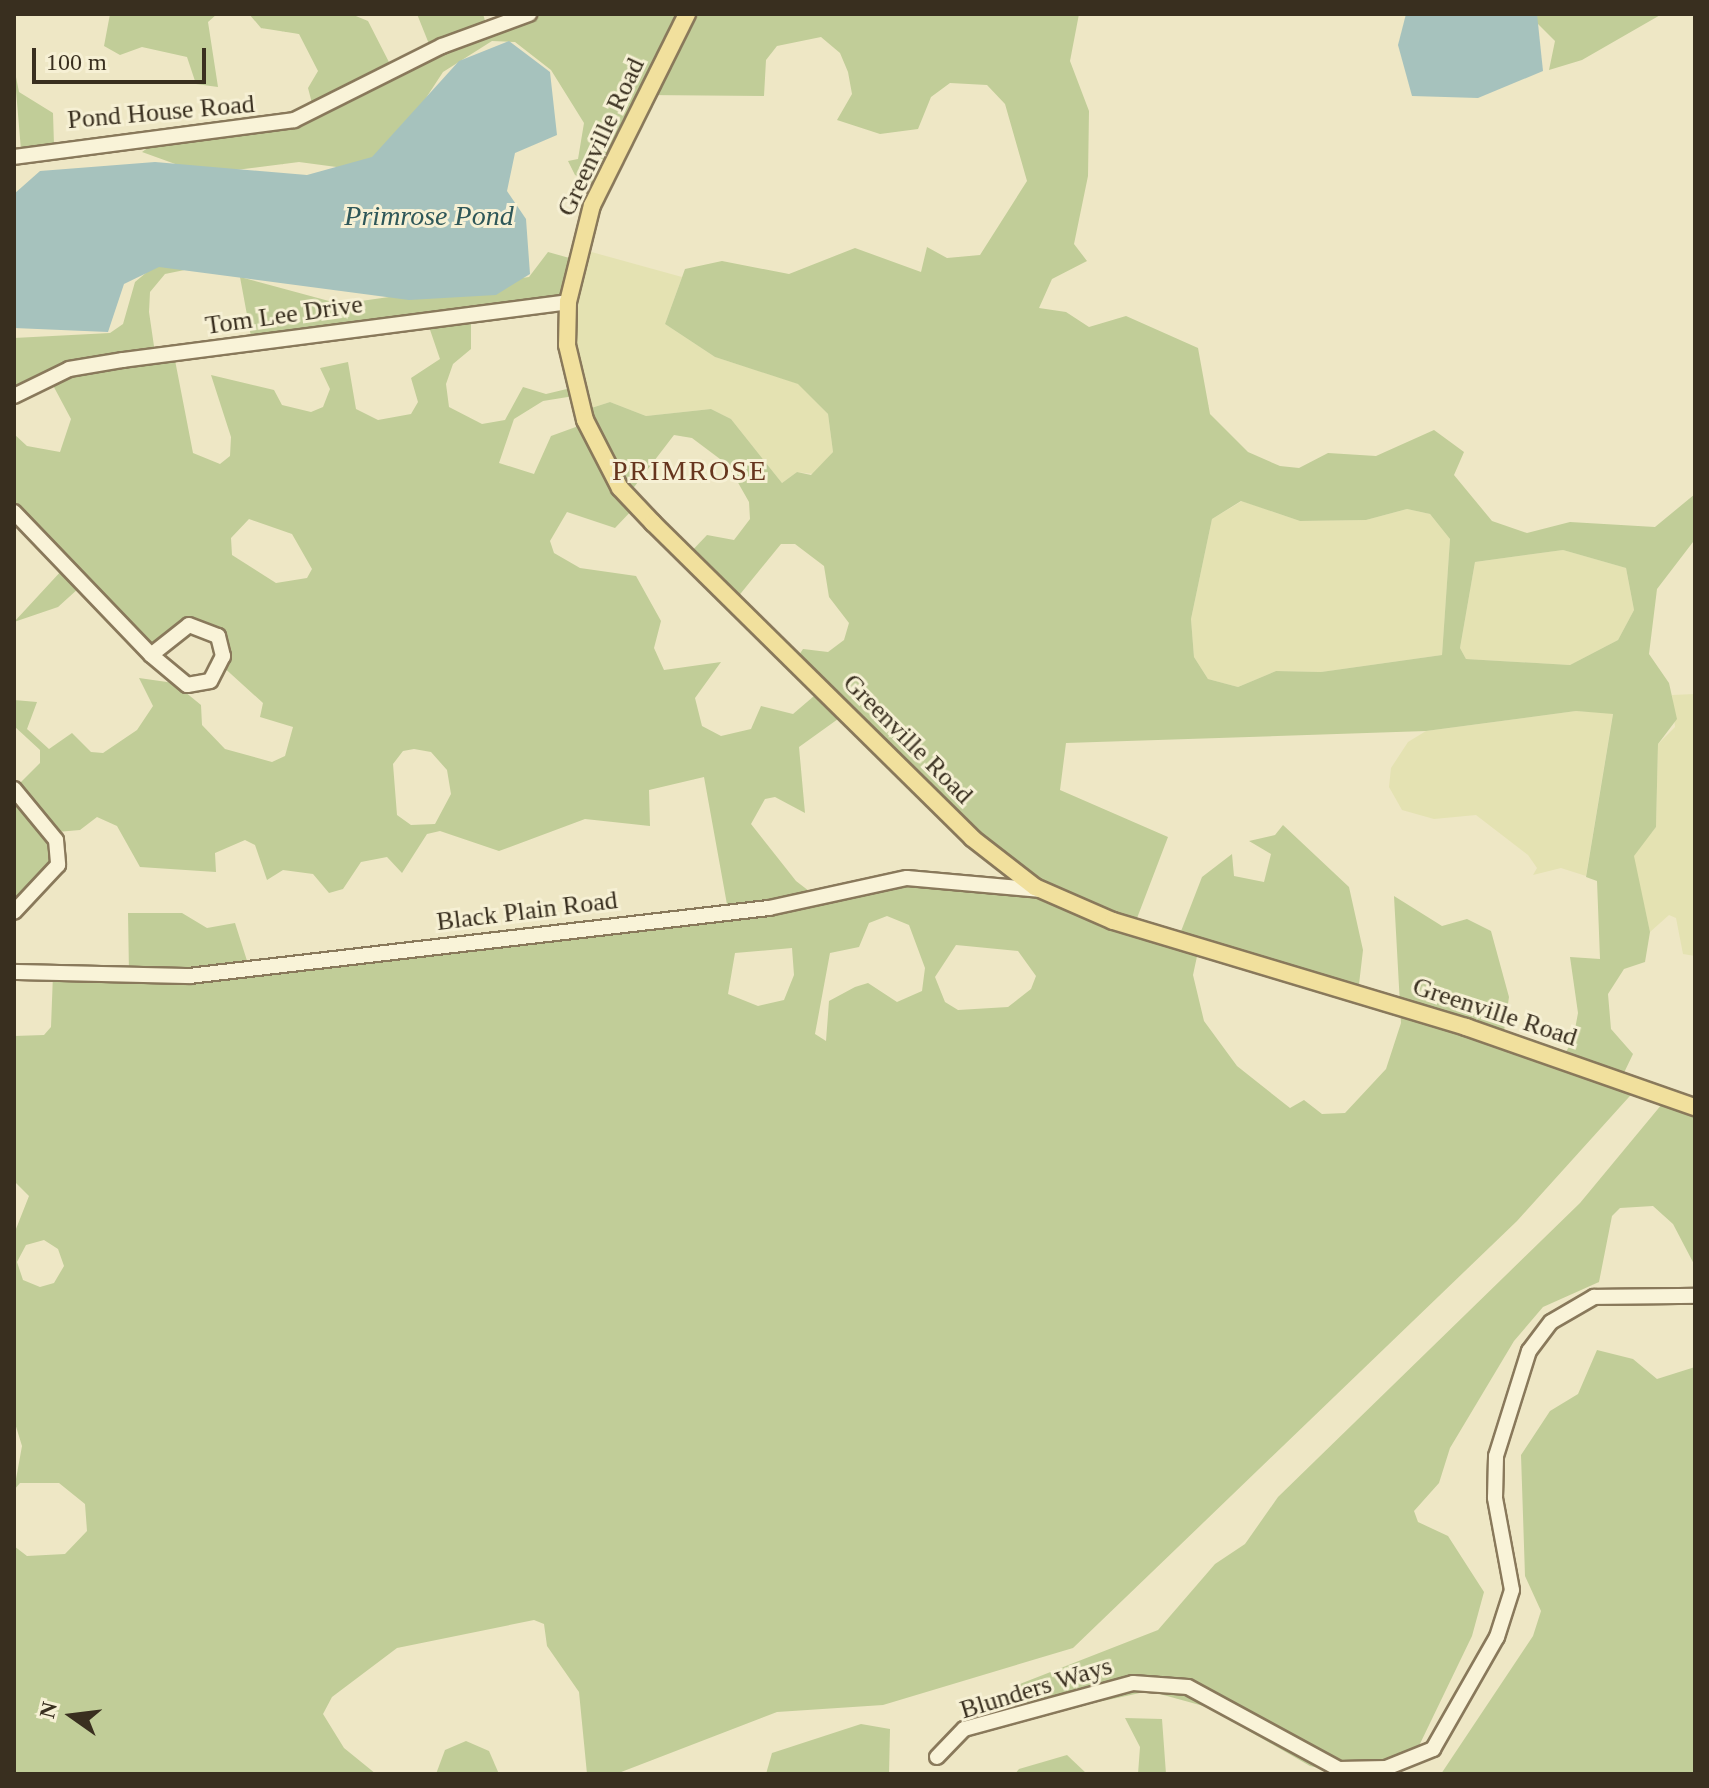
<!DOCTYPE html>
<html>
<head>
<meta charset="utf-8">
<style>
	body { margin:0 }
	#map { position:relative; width:1709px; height:1788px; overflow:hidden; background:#eee7c5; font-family:"Times New Roman",serif }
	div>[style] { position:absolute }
	.farmland>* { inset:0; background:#e4e2b2 }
	.green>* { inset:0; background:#c1cd98 }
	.water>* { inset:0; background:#a6c2bd }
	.roads { filter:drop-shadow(2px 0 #89795b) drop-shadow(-2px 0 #89795b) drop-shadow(0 2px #89795b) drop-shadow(0 -2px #89795b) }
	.minor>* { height:14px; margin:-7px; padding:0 7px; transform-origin:7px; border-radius:7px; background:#f9f3d8 }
	.major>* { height:16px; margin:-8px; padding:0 8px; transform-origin:8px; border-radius:8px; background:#f1e09d }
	span { translate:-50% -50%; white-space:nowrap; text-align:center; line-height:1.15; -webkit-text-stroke:6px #f6f0d4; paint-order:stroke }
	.street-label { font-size:26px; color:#392f1f }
	.water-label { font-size:28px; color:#2e5759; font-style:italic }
	.neighbourhood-label { font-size:28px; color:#66351e; letter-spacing:2px }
	.frame { position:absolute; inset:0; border:16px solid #392f1f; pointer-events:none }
	.north { position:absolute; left:32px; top:1676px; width:80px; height:80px; -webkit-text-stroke:6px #f6f0d4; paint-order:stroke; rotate:284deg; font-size:22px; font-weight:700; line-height:32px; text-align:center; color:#392f1f }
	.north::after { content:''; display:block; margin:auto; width:28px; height:36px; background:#392f1f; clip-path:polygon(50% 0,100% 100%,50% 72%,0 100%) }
	.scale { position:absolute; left:32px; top:48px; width:174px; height:36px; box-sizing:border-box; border:4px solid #392f1f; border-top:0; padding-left:10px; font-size:24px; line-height:28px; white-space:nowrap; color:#392f1f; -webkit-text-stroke:6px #f6f0d4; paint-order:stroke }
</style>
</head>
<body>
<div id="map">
	<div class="farmland">
		<i style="clip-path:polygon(577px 248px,682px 277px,665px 324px,715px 357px,799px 384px,828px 414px,833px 452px,813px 474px,797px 472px,782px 483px,731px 419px,711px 409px,646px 416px,610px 402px,582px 411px,576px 399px)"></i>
		<i style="clip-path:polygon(1242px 501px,1300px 521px,1366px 520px,1407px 509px,1430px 514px,1450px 539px,1442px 655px,1321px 672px,1276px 671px,1238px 687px,1208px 679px,1194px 657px,1191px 619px,1212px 519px)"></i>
		<i style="clip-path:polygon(1563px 550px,1626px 568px,1634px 610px,1618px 640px,1570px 665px,1466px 659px,1460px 648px,1475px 562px)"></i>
		<i style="clip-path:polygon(1695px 694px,1695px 956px,1683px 954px,1676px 918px,1669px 915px,1650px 932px,1633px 856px,1656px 827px,1658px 744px,1675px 727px,1672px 695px)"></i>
		<i style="clip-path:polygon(1576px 711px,1613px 713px,1586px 876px,1561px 868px,1533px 875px,1537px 868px,1528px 855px,1476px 815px,1434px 819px,1402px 810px,1389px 787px,1391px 768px,1408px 742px,1426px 731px)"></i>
	</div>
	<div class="green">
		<i style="clip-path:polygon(110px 14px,217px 14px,208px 22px,218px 87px,196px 84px,187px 57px,142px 47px,120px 55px,104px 46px)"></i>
		<i style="clip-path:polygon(evenodd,249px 14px,351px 14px,368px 21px,392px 68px,431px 49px,417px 14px,483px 14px,487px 27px,527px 14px,1079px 14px,1070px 61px,1089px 111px,1088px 176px,1074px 244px,1087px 261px,1052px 279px,1039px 308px,1066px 312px,1089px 327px,1126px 316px,1198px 348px,1210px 414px,1248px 452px,1280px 466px,1299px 468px,1328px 453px,1376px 456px,1434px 430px,1464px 452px,1454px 475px,1492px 521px,1527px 533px,1570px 522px,1655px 527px,1695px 494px,1693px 542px,1657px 589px,1649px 654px,1669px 683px,1677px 719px,1658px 744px,1656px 827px,1634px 856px,1650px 932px,1645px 962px,1624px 969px,1608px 994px,1611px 1029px,1633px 1054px,1621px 1079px,1638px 1087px,1517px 1221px,1073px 1648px,883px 1705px,777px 1712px,616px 1774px,587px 1774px,579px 1692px,547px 1646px,544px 1624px,534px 1620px,397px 1648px,332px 1697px,323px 1714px,344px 1748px,376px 1774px,14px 1774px,14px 1546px,27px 1556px,65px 1554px,87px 1531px,85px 1504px,59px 1483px,20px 1483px,14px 1490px,22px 1446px,14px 1420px,14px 1234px,29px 1196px,14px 1181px,14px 1036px,44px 1035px,51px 1027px,53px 974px,129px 973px,128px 913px,182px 913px,207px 928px,235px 923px,249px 967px,728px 910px,704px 777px,649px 790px,650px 826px,585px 819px,499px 851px,440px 831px,427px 834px,402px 873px,387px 857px,361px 862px,343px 889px,329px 893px,313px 874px,283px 870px,267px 880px,255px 845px,245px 840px,215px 853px,216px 872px,140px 867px,117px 826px,97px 817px,80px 830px,57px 832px,56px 862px,14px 909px,14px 789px,40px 763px,40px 750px,14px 726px,14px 700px,37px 702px,27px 729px,49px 749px,72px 733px,91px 752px,103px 753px,137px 730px,153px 706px,139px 678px,174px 683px,201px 705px,202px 725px,225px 749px,272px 762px,285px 756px,293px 727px,260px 717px,263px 703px,220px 664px,220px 645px,185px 625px,153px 650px,79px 588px,58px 607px,14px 622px,63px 569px,14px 514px,14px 434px,27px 446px,60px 452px,71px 419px,48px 376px,14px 394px,14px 338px,110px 333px,123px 324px,135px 282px,153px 267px,209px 265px,165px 274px,150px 292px,149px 312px,155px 353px,174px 355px,193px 453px,220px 464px,230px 456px,231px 437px,211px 375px,274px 390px,282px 405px,311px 412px,323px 407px,330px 389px,320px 368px,348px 362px,356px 409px,378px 420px,411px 414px,418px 402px,411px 378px,440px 359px,427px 321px,252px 342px,240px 277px,340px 304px,529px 277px,548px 252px,573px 259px,566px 302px,471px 314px,471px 349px,453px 364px,446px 384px,449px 407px,482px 424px,505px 420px,523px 387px,546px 394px,571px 388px,574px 396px,543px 401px,514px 419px,499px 463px,534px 474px,551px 436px,584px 424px,582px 411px,610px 402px,646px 416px,711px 409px,731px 419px,782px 483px,797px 472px,811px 475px,833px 452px,828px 414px,798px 384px,715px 357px,665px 324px,685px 269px,722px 261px,789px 274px,855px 248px,921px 272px,927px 247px,947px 258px,980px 255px,1027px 181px,1005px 104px,987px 85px,950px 83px,931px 97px,918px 129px,880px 134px,837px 120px,852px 94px,848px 72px,840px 53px,821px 37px,777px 46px,766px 60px,764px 96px,645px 95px,599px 186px,575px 175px,568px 161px,578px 159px,584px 123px,551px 70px,515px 42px,492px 41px,443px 72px,409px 124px,359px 170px,299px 162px,203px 174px,142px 152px,156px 142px,228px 133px,313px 107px,308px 88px,318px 71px,299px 34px,261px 28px,249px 14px,674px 435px,692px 438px,728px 465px,749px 502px,750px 519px,734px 540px,707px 535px,687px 556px,737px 598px,781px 544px,795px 544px,824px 566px,829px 597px,849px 623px,844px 640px,828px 652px,803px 649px,795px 661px,821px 690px,793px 714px,761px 706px,751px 729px,721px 736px,702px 726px,695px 698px,721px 662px,664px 670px,654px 648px,661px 621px,636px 576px,580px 568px,554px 553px,550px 541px,567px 512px,615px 528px,635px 507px,628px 495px,674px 435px,249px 14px,1241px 501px,1300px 521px,1366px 520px,1407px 509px,1430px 514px,1450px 539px,1442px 655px,1321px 672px,1276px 671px,1238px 687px,1208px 679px,1194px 657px,1191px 619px,1212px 519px,1241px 501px,249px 14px,249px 519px,292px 534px,312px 569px,307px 578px,276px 583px,232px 555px,231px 538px,249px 519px,249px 14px,1563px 550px,1626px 568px,1634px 610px,1618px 640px,1570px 665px,1466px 659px,1460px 648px,1475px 562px,1563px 550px,249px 14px,1576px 711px,1613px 714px,1586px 877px,1597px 881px,1600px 959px,1570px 957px,1578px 1013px,1573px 1040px,1561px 1060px,1503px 1038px,1509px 997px,1491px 931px,1467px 919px,1442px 926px,1394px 896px,1401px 1023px,1386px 1069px,1345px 1113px,1322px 1114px,1304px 1100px,1290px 1108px,1237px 1066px,1204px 1021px,1193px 975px,1199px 947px,1358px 993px,1363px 950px,1349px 887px,1283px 825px,1275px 835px,1249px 841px,1271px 854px,1264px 882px,1234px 876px,1232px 854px,1202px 877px,1178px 939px,1134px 926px,1168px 837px,1060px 790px,1066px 743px,1426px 731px,1576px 711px,249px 14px,845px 714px,1031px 889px,872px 882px,818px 898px,796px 881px,751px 824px,765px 799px,775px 797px,805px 813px,799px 747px,845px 714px,249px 14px,414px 749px,431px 752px,447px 770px,451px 794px,435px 824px,411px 825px,397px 815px,393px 764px,403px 751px,414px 749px,249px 14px,887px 916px,909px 925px,925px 968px,922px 991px,897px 1002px,868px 983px,855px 987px,829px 1001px,826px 1041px,815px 1034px,830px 953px,859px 947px,869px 923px,887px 916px,249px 14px,956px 945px,1018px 951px,1036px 976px,1031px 989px,1008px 1007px,958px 1010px,945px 1002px,935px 977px,956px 945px,249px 14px,792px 948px,794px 975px,784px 1000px,758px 1006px,728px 994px,735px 953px,792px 948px,249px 14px,44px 1240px,58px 1249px,64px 1266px,54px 1283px,40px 1287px,23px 1280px,17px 1262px,26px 1245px,44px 1240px)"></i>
		<i style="clip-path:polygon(1528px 14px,1662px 14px,1582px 60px,1549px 70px,1555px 41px)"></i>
		<i style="clip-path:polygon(14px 67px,19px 92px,53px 113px,54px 145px,21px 150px)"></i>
		<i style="clip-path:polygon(1667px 1098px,1695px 1108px,1695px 1266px,1673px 1224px,1653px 1206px,1620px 1208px,1612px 1216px,1599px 1282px,1543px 1307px,1514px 1341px,1450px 1448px,1439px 1483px,1414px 1511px,1418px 1522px,1448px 1536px,1484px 1592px,1472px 1636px,1417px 1750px,1345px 1774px,1310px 1766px,1207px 1707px,1149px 1691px,1034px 1716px,1015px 1686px,1158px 1630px,1215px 1564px,1245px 1544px,1278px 1497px,1580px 1203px)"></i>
		<i style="clip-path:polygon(1597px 1350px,1633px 1359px,1657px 1379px,1695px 1367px,1695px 1774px,1441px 1774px,1533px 1636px,1541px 1611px,1525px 1576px,1521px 1455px,1550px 1411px,1578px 1394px)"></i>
		<i style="clip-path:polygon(1125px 1718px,1162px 1719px,1166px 1774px,1138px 1774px,1140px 1747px)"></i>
		<i style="clip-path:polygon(861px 1724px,890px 1729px,889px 1774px,766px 1774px,772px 1753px)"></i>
		<i style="clip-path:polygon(466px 1741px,489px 1751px,499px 1774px,436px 1774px,445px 1750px)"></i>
		<i style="clip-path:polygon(1067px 1755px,1087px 1774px,1015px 1774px,1019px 1769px)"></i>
	</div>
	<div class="water">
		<i style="clip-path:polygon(1406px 14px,1537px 14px,1543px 71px,1478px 98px,1412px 96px,1398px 45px)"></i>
		<i style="clip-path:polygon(509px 41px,550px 72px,557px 135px,515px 153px,507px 191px,526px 219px,530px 274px,496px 295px,409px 300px,159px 267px,124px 284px,108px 332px,14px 328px,14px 194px,40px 171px,155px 162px,307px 175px,372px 157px,459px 61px)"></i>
	</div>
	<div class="roads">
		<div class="minor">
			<i style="left:14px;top:157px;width:282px;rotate:-7.5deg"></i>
			<i style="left:294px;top:120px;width:165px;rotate:-26.6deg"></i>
			<i style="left:442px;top:46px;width:93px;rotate:-20.2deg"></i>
			<i style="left:14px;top:396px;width:61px;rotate:-26.1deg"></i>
			<i style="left:69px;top:369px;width:55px;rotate:-9.5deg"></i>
			<i style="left:123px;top:360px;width:449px;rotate:-7.4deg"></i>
			<i style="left:14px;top:512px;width:198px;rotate:46.2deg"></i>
			<i style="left:189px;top:625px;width:31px;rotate:21deg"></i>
			<i style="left:218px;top:636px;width:21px;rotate:76deg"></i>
			<i style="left:223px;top:656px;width:28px;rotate:117deg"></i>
			<i style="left:210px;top:681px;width:23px;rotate:170deg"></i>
			<i style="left:187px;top:685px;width:47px;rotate:-140.2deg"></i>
			<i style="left:151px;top:655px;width:48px;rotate:-38.3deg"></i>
			<i style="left:14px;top:789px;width:66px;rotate:50.5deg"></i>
			<i style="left:56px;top:840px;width:25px;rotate:85deg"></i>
			<i style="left:58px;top:865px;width:64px;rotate:133.1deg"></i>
			<i style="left:14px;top:972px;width:175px;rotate:1.3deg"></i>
			<i style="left:189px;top:976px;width:584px;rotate:-6.69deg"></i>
			<i style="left:769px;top:908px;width:141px;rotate:-12.3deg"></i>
			<i style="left:907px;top:878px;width:135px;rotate:5.1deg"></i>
			<i style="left:937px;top:1757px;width:39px;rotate:-46deg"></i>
			<i style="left:964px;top:1729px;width:175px;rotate:-15.2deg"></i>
			<i style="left:1133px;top:1683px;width:55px;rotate:4.2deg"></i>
			<i style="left:1188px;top:1687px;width:172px;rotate:28.5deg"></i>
			<i style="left:1339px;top:1769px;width:47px;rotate:-1.2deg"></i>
			<i style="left:1386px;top:1768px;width:51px;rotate:-22deg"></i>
			<i style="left:1433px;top:1749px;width:129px;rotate:-60.3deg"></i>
			<i style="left:1497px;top:1637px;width:49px;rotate:-72.3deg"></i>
			<i style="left:1512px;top:1590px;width:94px;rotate:-100.5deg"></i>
			<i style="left:1495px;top:1498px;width:42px;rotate:-88.6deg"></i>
			<i style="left:1496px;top:1456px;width:110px;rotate:-72.6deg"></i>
			<i style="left:1529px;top:1351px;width:36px;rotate:-53deg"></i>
			<i style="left:1551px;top:1322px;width:50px;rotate:-30.2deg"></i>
			<i style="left:1594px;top:1297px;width:101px;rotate:-0.6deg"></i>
		</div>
		<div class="major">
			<i style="left:687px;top:14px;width:213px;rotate:116.4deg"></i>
			<i style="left:592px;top:205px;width:100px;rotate:103.9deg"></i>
			<i style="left:568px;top:302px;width:43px;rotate:91.3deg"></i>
			<i style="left:567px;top:345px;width:77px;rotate:76.5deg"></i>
			<i style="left:585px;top:420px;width:76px;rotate:62.8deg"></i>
			<i style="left:620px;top:488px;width:48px;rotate:46.7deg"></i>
			<i style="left:653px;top:523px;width:448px;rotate:44.6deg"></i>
			<i style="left:972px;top:838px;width:80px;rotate:37.9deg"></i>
			<i style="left:1035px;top:887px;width:85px;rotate:23.6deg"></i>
			<i style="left:1113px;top:921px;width:369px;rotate:16.7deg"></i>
			<i style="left:1466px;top:1027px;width:243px;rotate:19.3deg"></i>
		</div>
	</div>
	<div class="street-label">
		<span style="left:161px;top:112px;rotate:-5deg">Pond House Road</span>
		<span style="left:601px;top:137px;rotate:-65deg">Greenville Road</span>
		<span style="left:284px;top:315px;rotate:-8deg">Tom Lee Drive</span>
		<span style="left:908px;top:739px;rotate:45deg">Greenville Road</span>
		<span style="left:527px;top:911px;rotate:-7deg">Black Plain Road</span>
		<span style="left:1495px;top:1012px;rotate:18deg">Greenville Road</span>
		<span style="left:1036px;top:1688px;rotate:-17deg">Blunders Ways</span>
	</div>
	<div class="water-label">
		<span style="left:429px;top:216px">Primrose Pond</span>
	</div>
	<div class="neighbourhood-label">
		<span style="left:690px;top:471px">PRIMROSE</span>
	</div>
	<div class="frame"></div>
	<div class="north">N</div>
	<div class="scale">100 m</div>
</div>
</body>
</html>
